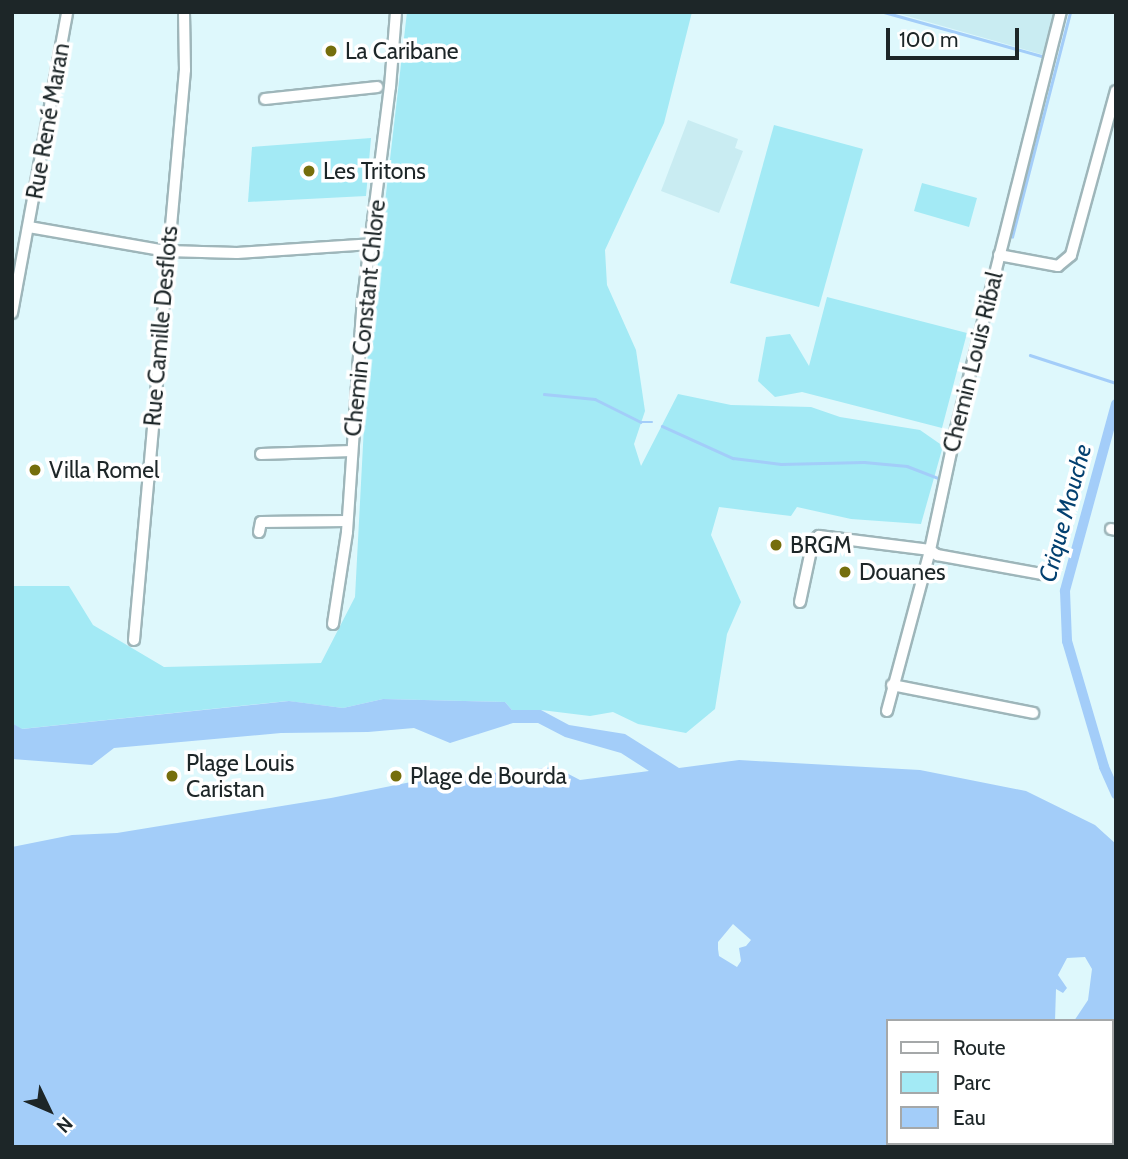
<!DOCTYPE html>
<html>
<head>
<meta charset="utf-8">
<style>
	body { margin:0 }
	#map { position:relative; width:1128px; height:1159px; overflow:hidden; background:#def8fc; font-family:Cabin,sans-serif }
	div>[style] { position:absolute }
	.built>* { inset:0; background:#c9ecf2 }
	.green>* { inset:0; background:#a3eaf5 }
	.water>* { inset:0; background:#a3cdf9 }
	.stream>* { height:2.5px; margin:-1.25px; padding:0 1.25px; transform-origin:1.25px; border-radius:1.25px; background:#a3cdf9 }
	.canal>* { height:10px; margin:-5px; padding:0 5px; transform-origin:5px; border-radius:5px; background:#a3cdf9 }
	.roads { filter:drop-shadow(2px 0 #9eb6ba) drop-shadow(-2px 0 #9eb6ba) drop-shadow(0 2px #9eb6ba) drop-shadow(0 -2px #9eb6ba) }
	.street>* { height:10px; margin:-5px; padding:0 5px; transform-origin:5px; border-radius:5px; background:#fff }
	.dots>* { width:19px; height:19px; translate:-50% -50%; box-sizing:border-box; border:4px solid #fff; border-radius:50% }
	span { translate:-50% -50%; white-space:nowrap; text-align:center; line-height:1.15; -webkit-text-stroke:7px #fff; paint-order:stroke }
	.poi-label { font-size:23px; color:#1d2628 }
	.left { translate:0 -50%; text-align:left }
	.street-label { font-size:23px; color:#1d2628 }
	.water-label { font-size:24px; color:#034070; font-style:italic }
	.frame { position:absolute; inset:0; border:14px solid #1d2628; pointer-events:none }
	.legend { position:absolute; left:886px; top:1019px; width:228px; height:126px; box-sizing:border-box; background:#fff; border:2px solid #a5a8a9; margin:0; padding:9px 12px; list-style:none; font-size:21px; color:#1d2628 }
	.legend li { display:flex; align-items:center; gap:14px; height:35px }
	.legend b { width:35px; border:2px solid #a5a8a9 }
	.north { position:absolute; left:14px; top:1075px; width:70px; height:70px; -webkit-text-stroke:5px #fff; paint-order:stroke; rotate:134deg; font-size:19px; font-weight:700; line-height:28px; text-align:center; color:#1d2628 }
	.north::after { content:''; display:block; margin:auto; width:24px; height:32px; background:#1d2628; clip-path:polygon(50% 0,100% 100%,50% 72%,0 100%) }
	.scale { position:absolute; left:886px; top:28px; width:133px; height:32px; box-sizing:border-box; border:4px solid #1d2628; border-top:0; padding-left:9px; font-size:21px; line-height:24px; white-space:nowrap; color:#1d2628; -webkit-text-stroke:5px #fff; paint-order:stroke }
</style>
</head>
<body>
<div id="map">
	<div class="built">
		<i style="clip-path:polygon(893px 12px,1055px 12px,1044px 55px)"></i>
		<i style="clip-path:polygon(688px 120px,738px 139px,735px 148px,743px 151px,719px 213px,661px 191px)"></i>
	</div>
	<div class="green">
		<i style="clip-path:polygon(407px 12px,692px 12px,664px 123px,605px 250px,607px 285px,636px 350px,645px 411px,634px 444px,641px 466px,678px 394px,731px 405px,811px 407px,840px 417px,920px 430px,943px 446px,921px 524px,851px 519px,797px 507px,791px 516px,719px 507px,711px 535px,741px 602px,727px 634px,715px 709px,686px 733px,638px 724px,613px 712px,590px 716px,541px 710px,512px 710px,505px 702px,383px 699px,343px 708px,288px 701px,21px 729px,12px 723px,12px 586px,69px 586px,93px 625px,164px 667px,321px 663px,355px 597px,368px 350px)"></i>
		<i style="clip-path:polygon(774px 125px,863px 149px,819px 307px,730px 283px)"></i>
		<i style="clip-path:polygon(371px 138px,366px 196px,248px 202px,252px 147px)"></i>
		<i style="clip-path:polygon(922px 183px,977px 198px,969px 227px,914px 211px)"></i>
		<i style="clip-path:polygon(827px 297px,967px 333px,942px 428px,802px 392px,775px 397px,758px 381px,766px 337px,790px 334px,809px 366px)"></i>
	</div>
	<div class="water">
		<i style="clip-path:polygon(evenodd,383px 699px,505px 702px,512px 710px,541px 710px,569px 725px,625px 734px,679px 768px,739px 760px,920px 770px,1026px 791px,1095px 825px,1116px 844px,1116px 1147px,12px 1147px,12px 847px,72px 835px,117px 833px,331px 798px,421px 780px,555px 767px,580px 780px,649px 771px,621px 753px,565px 737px,538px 723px,513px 723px,450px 743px,414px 728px,368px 732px,281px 733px,114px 748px,92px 765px,12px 759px,12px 723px,22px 729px,289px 701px,343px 708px,383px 699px,733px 924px,751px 940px,746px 946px,739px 948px,741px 961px,737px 967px,719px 956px,718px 949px,718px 942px,733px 924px,383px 699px,1085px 957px,1092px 969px,1088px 1000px,1074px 1021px,1112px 1021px,1112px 1143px,888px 1143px,888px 1021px,1055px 1021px,1056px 989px,1063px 993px,1067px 988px,1058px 975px,1067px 958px,1085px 957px)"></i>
	</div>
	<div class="stream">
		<i style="left:884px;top:12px;width:164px;rotate:15.6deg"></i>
		<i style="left:1012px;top:237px;width:232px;rotate:-75.5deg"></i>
		<i style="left:1030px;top:355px;width:90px;rotate:18deg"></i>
		<i style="left:544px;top:394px;width:51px;rotate:5.6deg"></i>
		<i style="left:595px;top:399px;width:51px;rotate:26.6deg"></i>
		<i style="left:641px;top:422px;width:11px"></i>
		<i style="left:662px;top:426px;width:78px;rotate:24.3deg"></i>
		<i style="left:733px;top:458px;width:48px;rotate:7.1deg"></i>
		<i style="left:781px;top:464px;width:83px;rotate:-1.4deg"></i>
		<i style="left:864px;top:462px;width:43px;rotate:5.3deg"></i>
		<i style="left:907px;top:466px;width:36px;rotate:21deg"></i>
	</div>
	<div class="canal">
		<i style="left:1116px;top:404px;width:194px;rotate:105.3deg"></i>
		<i style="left:1065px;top:591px;width:50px;rotate:87.7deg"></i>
		<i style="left:1067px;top:641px;width:131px;rotate:73.6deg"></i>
		<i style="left:1104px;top:767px;width:30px;rotate:66deg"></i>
	</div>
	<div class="roads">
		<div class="street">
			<i style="left:265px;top:99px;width:113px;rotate:-6.1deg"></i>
			<i style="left:29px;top:227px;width:140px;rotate:9.9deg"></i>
			<i style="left:167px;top:251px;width:70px;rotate:1.6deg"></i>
			<i style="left:237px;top:253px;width:134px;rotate:-3.8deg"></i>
			<i style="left:999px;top:255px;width:60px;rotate:10.6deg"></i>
			<i style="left:1058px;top:266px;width:17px;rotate:-40deg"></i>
			<i style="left:1071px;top:255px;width:170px;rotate:-74.7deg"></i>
			<i style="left:12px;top:313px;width:306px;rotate:-79.6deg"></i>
			<i style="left:261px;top:454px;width:91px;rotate:-1.9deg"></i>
			<i style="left:1111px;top:529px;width:5px;rotate:11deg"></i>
			<i style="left:259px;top:532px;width:10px;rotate:-79deg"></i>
			<i style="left:261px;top:522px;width:86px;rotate:-0.7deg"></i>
			<i style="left:800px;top:602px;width:62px;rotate:-78deg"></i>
			<i style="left:813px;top:541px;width:8px;rotate:-40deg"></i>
			<i style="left:819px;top:536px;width:112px;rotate:7.2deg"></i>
			<i style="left:930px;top:550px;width:9px;rotate:36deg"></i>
			<i style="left:937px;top:555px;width:107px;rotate:10.3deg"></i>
			<i style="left:1042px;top:574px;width:10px;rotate:-17deg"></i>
			<i style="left:333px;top:624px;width:93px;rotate:-81.3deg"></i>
			<i style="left:347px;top:532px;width:233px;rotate:-86.1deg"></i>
			<i style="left:363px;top:300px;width:215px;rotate:-82.8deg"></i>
			<i style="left:390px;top:87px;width:75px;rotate:-85.4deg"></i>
			<i style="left:134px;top:640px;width:572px;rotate:-84.89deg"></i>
			<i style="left:185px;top:70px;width:58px;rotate:-91deg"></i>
			<i style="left:892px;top:685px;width:144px;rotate:11.2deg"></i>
			<i style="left:887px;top:711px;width:167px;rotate:-75deg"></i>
			<i style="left:930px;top:550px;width:124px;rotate:-77.9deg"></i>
			<i style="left:956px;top:429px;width:430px;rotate:-75.9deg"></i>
		</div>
	</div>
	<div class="dots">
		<i style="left:331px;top:51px;background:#756e0c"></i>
		<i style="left:309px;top:171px;background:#756e0c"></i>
		<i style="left:35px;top:470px;background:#756e0c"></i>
		<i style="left:776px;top:545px;background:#756e0c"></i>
		<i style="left:845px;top:572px;background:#756e0c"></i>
		<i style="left:172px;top:776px;background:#756e0c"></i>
		<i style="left:396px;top:776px;background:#756e0c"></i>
	</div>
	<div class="poi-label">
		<span class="left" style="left:345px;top:51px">La Caribane</span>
		<span class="left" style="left:323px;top:171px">Les Tritons</span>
		<span class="left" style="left:49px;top:470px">Villa Romel</span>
		<span class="left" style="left:790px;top:545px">BRGM</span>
		<span class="left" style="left:859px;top:572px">Douanes</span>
		<span class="left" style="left:186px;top:776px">Plage Louis<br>Caristan</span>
		<span class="left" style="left:410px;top:776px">Plage de Bourda</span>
	</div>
	<div class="street-label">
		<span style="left:48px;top:121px;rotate:-80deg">Rue René Maran</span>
		<span style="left:365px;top:318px;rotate:-84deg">Chemin Constant Chlore</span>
		<span style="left:161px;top:326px;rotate:-85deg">Rue Camille Desflots</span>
		<span style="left:973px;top:362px;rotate:-76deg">Chemin Louis Ribal</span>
	</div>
	<div class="water-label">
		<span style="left:1065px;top:513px;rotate:-75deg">Crique Mouche</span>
	</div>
	<div class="frame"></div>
	<ul class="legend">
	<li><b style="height:9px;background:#fff"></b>Route</li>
	<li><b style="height:19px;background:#a3eaf5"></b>Parc</li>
	<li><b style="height:19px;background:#a3cdf9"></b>Eau</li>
	</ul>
	<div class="north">N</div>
	<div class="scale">100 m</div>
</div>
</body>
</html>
